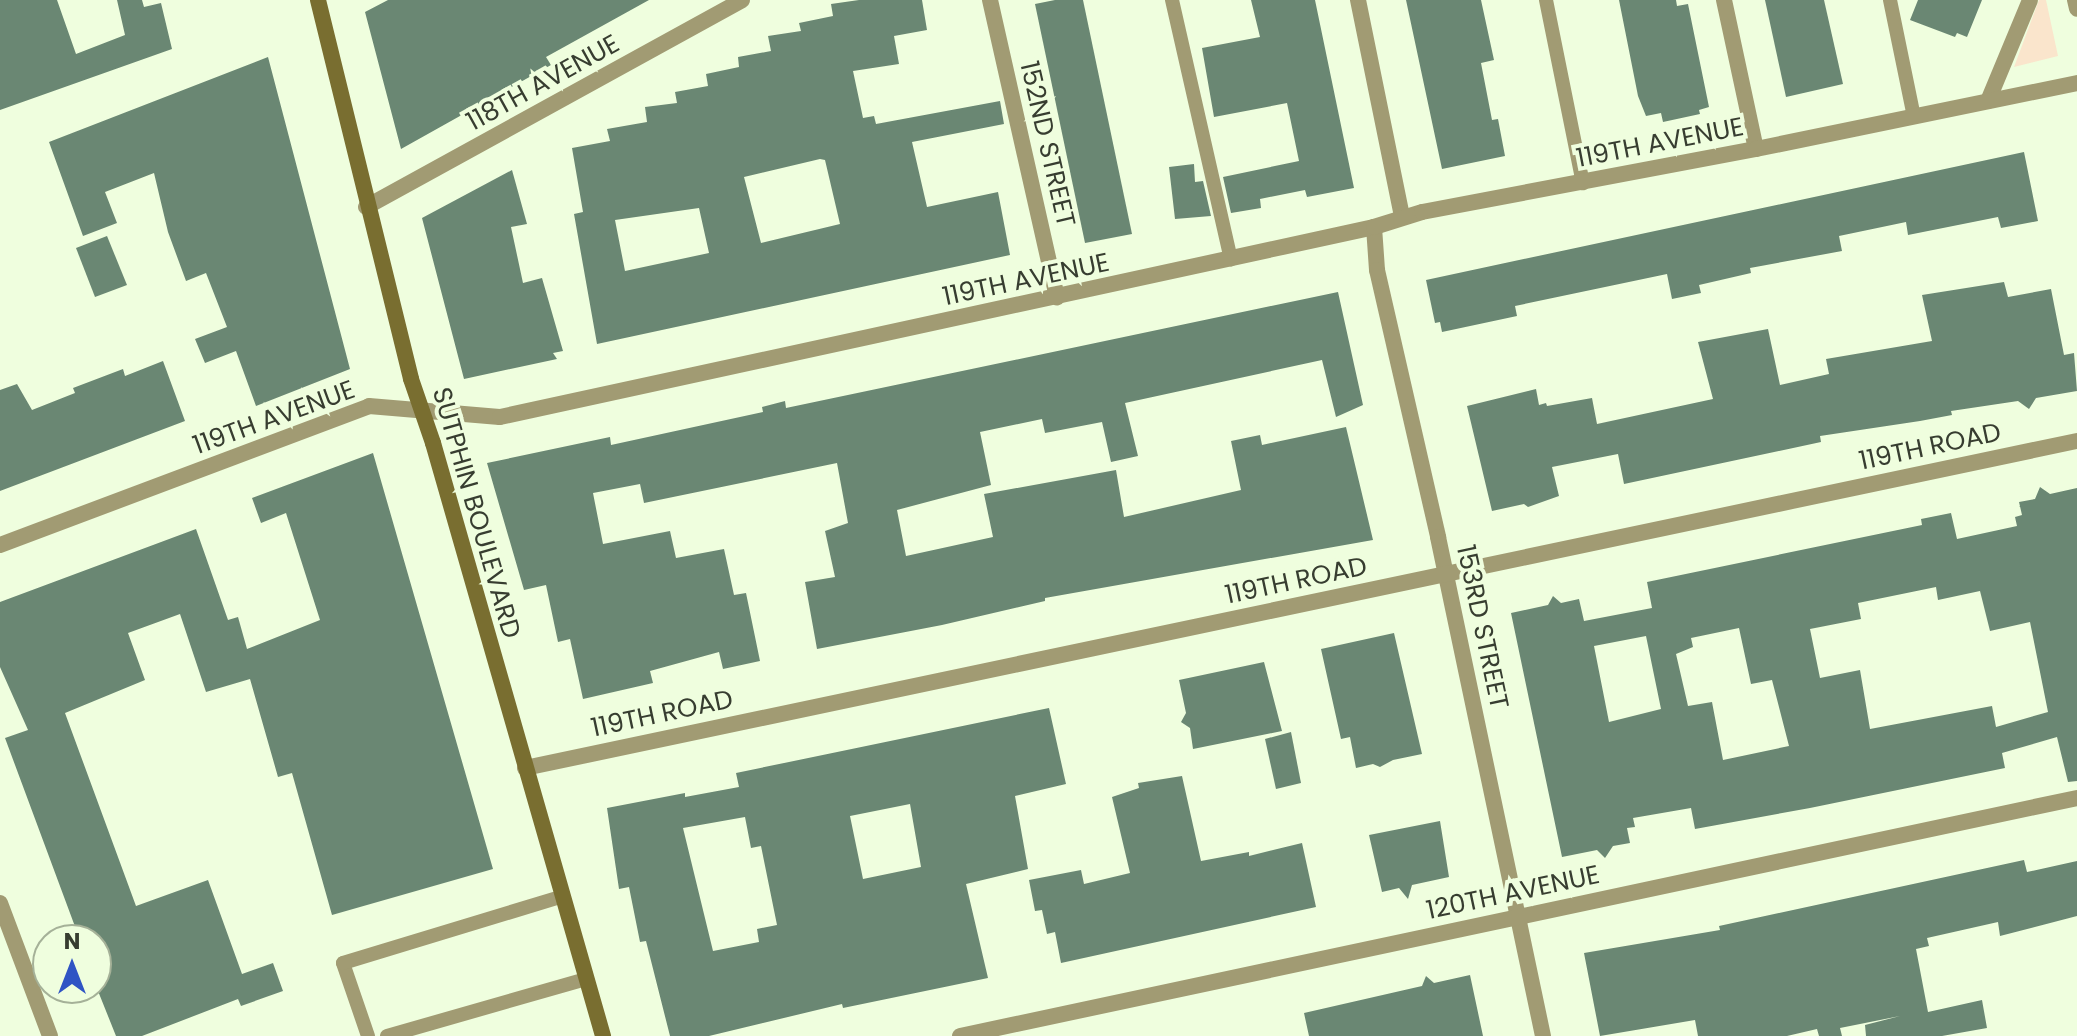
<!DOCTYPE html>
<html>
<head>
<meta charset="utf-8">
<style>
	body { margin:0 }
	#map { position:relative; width:2077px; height:1036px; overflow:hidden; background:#effede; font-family:Poppins,sans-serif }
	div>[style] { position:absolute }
	.green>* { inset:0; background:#fae5cc }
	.building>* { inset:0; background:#6a8773 }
	.service>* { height:14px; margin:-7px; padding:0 7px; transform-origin:7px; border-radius:7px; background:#a19b73 }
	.minor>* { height:16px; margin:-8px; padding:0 8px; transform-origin:8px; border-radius:8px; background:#a19b73 }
	.secondary>* { height:16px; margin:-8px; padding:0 8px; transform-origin:8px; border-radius:8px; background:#796e30 }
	span { translate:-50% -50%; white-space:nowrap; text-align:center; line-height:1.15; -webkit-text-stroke:8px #effede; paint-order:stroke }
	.street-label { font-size:26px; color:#373d30 }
	.north { position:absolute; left:32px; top:924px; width:80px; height:80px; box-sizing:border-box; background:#effede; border:2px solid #a5b198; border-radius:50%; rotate:0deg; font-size:22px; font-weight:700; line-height:32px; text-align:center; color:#373d30 }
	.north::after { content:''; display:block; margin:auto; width:28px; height:36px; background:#2f54c4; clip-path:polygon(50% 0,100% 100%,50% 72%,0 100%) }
</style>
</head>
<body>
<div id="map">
	<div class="green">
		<i style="clip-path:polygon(2039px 0,2046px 0,2058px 56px,2014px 67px)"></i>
	</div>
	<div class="building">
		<i style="clip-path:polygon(0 0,57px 0,76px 54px,125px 35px,117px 0,142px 0,144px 7px,161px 3px,172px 49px,0 110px)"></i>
		<i style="clip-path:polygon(388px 0,649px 0,546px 57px,551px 65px,401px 149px,365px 12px)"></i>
		<i style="clip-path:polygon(evenodd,859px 0,922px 0,927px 30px,894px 36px,899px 64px,853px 71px,863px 118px,874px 116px,876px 124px,1000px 101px,1004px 124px,912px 142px,927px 207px,998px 192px,1010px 255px,597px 344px,574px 214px,583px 212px,572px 148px,610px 141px,607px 129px,647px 122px,645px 107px,677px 103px,675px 92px,708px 86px,706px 74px,739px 67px,738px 57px,771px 51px,768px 36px,801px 31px,799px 23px,833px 16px,831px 4px,859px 0,820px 159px,825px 160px,840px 224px,761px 243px,744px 177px,820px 159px,859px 0,699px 208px,709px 253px,625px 271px,615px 220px,699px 208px)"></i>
		<i style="clip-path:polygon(1055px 0,1083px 0,1132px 234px,1085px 243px,1035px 4px)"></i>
		<i style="clip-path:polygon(1251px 0,1315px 0,1354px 188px,1307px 197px,1305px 190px,1260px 199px,1261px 208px,1231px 213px,1223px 177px,1299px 161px,1287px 103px,1214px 117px,1202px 48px,1260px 37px)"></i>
		<i style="clip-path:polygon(1406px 0,1481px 0,1494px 60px,1481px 63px,1492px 120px,1498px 119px,1505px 156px,1442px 169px)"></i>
		<i style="clip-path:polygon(1619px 0,1676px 0,1677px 6px,1688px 4px,1709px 107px,1699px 110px,1700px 114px,1663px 122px,1661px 113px,1646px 116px,1638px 96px)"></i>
		<i style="clip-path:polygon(1765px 0,1824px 0,1843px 84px,1786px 97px)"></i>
		<i style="clip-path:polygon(1918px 0,1982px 0,1967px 37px,1957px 33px,1955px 37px,1910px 20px)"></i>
		<i style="clip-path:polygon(268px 57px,350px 369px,256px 406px,236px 351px,205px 363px,195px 339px,227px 327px,206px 273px,186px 281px,168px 232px,154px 173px,105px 192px,117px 223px,83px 236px,49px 142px)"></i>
		<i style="clip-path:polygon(2024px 152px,2038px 221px,2001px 228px,1998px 217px,1908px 235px,1906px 222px,1839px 236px,1842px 251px,1750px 268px,1751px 273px,1699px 285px,1701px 293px,1672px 299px,1667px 274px,1515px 306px,1517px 316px,1442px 332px,1440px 322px,1435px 323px,1426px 280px)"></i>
		<i style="clip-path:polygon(1194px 164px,1195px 182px,1203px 181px,1211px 216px,1175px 219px,1169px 167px)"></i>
		<i style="clip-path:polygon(512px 170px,527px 224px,511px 227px,523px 283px,542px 278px,563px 351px,553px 353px,557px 359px,464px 379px,422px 218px)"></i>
		<i style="clip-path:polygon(107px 236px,127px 285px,95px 297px,76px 248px)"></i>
		<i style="clip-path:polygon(2004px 282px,2008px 297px,2051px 289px,2064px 355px,2074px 353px,2077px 391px,2036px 398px,2029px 409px,2018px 401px,1951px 411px,1952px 415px,1920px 421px,1820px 436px,1821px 442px,1624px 484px,1618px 454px,1552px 467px,1559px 496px,1528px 507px,1524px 504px,1492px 511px,1467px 406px,1536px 389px,1539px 405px,1546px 403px,1547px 406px,1592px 398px,1597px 424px,1713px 399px,1698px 342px,1768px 329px,1780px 385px,1829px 374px,1826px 359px,1932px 341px,1922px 295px)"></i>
		<i style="clip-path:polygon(1338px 292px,1363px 405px,1336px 417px,1322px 360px,1125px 403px,1138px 456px,1111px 462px,1102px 422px,1045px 433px,1042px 419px,980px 432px,991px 485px,897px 510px,906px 556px,993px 537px,984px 494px,1116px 470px,1124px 517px,1241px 490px,1231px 441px,1260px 435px,1262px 445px,1346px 427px,1373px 540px,1045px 598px,1045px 601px,942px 625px,817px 649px,805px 582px,835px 577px,825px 531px,848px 523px,837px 463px,644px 503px,640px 484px,593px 493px,603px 544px,670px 531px,676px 558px,724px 549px,734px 595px,746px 593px,760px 661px,723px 669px,719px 652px,650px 671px,653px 683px,583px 699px,570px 639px,558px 642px,546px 585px,524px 590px,487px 463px,610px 437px,611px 445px,763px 412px,762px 407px,785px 401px,786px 408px,824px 400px)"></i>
		<i style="clip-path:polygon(163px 361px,185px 421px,0 491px,0 390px,17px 384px,32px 410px,75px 393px,73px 388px,123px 369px,125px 376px)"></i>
		<i style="clip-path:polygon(373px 453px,493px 869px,332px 915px,292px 773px,278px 777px,250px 679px,206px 692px,180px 614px,128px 633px,145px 680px,65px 713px,136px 906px,208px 880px,242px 974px,273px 963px,283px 991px,241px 1006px,238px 999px,142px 1036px,116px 1036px,96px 986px,96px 940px,80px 940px,5px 738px,28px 730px,0 667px,0 602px,196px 529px,228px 620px,238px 617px,247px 649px,320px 620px,286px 513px,261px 523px,252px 498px)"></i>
		<i style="clip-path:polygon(evenodd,2040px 487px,2050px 494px,2077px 488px,2077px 781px,2068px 782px,2057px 737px,2002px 753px,2005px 768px,1810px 808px,1695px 829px,1691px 808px,1633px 818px,1635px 827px,1627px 828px,1630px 843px,1613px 846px,1605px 858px,1597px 850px,1562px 857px,1511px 613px,1548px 605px,1553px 596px,1561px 603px,1579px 599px,1584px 621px,1652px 608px,1647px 582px,1922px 525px,1921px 519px,1951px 513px,1957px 539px,2017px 526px,2015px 517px,2022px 515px,2019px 502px,2035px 499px,2040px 487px,1936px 587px,1938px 600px,1980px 591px,1990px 631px,2030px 622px,2048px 712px,1996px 727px,1992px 706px,1870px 729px,1860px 670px,1820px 678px,1810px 629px,1861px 619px,1858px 603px,1936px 587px,2040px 487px,1739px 628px,1751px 684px,1772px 680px,1789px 746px,1723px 760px,1712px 702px,1688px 706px,1676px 654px,1693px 647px,1691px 638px,1739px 628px,2040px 487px,1646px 636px,1661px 709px,1609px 722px,1594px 646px,1646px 636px)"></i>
		<i style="clip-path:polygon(1394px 633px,1422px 754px,1393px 760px,1380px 767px,1373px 764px,1356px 768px,1350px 737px,1341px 739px,1321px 649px)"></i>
		<i style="clip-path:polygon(1264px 662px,1282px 731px,1193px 749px,1190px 728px,1181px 722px,1186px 713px,1179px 680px)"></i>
		<i style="clip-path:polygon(evenodd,1049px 708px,1066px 784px,1015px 796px,1028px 869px,966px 884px,988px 978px,843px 1008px,842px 1004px,709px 1036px,670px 1036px,646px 941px,640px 942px,629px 887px,619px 889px,607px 808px,685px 793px,685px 797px,739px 787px,736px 773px,1049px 708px,910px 804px,921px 867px,863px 879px,850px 816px,910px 804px,1049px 708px,745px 817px,751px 848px,761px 846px,777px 925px,757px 929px,759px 942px,713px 951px,683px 828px,745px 817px)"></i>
		<i style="clip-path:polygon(1291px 732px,1301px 783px,1276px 789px,1265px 739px)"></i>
		<i style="clip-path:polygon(1182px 776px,1201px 861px,1249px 852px,1249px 856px,1302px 843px,1316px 907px,1061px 963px,1055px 932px,1047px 934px,1042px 910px,1035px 911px,1029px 880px,1081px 870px,1084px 884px,1130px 873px,1112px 797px,1139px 788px,1138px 783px)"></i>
		<i style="clip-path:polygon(1440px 821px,1449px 877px,1412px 885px,1408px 899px,1399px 888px,1382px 892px,1369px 835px)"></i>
		<i style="clip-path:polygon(2024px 860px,2027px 872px,2077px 861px,2077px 916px,2000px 936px,1998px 922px,1927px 938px,1929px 946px,1916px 949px,1928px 1012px,1982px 1000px,1987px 1028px,1942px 1036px,1866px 1036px,1865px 1025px,1900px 1016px,1840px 1028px,1842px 1036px,1819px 1036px,1817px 1029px,1787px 1036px,1698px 1036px,1695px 1020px,1600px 1036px,1584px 953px,1720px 930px,1719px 926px)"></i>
		<i style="clip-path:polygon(1470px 975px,1483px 1036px,1309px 1036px,1304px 1013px,1422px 986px,1426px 976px,1434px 983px)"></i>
	</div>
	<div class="service">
		<i style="left:1172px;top:0;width:266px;rotate:77.2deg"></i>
		<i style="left:1546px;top:0;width:187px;rotate:78.6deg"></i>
		<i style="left:1890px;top:0;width:119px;rotate:78.4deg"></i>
		<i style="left:368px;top:1036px;width:77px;rotate:-108.9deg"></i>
		<i style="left:343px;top:963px;width:230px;rotate:-16.9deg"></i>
		<i style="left:387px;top:1036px;width:207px;rotate:-16deg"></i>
	</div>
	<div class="minor">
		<i style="left:990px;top:0;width:305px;rotate:77.3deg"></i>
		<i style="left:1358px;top:0;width:221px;rotate:78.5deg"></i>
		<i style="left:1724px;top:0;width:152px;rotate:77.9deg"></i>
		<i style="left:2075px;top:0;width:9px;rotate:77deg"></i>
		<i style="left:1988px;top:101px;width:109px;rotate:-67.4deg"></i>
		<i style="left:366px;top:207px;width:429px;rotate:-28.8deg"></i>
		<i style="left:1374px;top:227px;width:43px;rotate:86deg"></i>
		<i style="left:1377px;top:270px;width:274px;rotate:77.1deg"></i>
		<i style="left:1438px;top:537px;width:510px;rotate:78.12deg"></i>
		<i style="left:0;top:545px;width:394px;rotate:-20.6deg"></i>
		<i style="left:369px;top:406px;width:131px;rotate:4.8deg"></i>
		<i style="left:500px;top:417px;width:894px;rotate:-12.26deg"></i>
		<i style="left:1374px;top:227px;width:50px;rotate:-17.4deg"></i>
		<i style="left:1422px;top:212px;width:340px;rotate:-10.7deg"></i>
		<i style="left:1756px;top:149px;width:328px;rotate:-11.6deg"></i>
		<i style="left:525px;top:768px;width:1586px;rotate:-11.9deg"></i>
		<i style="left:0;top:903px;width:142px;rotate:69.4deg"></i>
		<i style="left:960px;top:1036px;width:1142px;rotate:-12.03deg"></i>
	</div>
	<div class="secondary">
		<i style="left:318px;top:0;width:390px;rotate:76.2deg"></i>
		<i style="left:411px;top:379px;width:68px;rotate:71deg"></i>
		<i style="left:433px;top:443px;width:617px;rotate:74deg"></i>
	</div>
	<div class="street-label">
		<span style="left:543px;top:83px;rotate:-29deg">118TH AVENUE</span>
		<span style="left:1660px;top:143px;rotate:-11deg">119TH AVENUE</span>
		<span style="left:1047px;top:144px;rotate:77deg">152ND STREET</span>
		<span style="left:1026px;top:280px;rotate:-12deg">119TH AVENUE</span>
		<span style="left:274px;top:418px;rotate:-20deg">119TH AVENUE</span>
		<span style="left:1930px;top:447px;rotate:-12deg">119TH ROAD</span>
		<span style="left:476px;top:513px;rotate:74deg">SUTPHIN BOULEVARD</span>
		<span style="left:1296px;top:581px;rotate:-12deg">119TH ROAD</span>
		<span style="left:1482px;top:627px;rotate:78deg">153RD STREET</span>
		<span style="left:662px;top:714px;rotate:-12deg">119TH ROAD</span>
		<span style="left:1513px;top:893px;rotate:-12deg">120TH AVENUE</span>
	</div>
	<div class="north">N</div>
</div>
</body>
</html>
